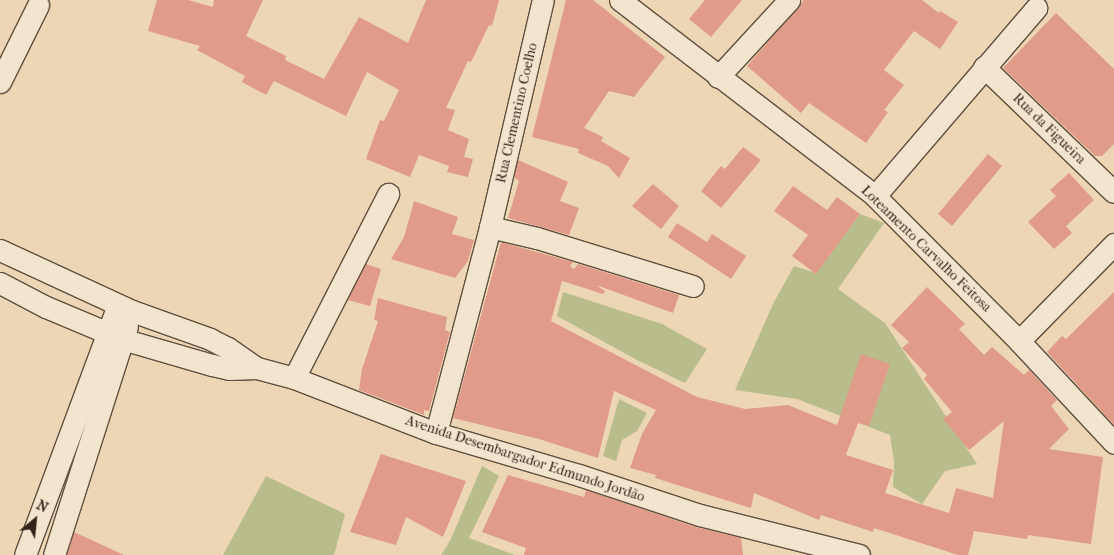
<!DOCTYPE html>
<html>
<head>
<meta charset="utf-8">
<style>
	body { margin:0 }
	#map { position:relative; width:1114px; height:555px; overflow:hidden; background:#ecd6b4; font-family:"IM FELL French Canon",serif }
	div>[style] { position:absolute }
	.green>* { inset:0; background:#b9bd8c }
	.building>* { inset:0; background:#e19b89 }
	.roads { filter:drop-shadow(1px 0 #605040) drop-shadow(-1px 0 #605040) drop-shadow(0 1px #605040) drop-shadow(0 -1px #605040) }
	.minor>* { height:21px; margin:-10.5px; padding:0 10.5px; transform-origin:10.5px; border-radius:10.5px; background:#f3e4ce }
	span { translate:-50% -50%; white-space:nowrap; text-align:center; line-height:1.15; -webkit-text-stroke:4px #f3e4ce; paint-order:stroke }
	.street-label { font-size:14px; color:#322319 }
	.north { position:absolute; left:10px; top:495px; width:50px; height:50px; -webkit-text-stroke:4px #f3e4ce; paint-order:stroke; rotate:28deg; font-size:14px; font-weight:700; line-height:20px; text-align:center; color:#322319 }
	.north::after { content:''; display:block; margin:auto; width:18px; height:22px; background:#322319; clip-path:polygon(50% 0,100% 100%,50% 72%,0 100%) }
</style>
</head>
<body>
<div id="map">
	<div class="green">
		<i style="clip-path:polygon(860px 214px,884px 223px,838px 289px,885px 323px,977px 464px,945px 471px,922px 504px,893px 487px,894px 461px,890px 435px,797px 399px,735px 390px,774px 302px,794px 266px,816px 273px)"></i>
		<i style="clip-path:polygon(563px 292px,662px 324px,707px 349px,685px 383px,637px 360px,557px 316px)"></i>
		<i style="clip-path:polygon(619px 399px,647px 413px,637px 431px,622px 440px,616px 461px,603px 456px)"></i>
		<i style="clip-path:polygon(482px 466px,499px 476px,469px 538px,515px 555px,441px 555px,450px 541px)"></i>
		<i style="clip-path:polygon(266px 476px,345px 514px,334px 555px,223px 555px)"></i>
	</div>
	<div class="building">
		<i style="clip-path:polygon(157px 0,188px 0,213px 7px,214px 0,263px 0,246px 36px,286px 56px,285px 60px,324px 79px,359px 17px,408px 43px,426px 0,499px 0,492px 26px,489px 25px,471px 62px,468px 61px,446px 108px,455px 110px,448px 130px,469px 139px,464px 157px,473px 159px,468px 177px,447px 172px,449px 166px,419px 155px,410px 177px,366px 159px,380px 120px,384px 121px,399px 90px,367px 72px,346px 116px,274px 81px,266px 95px,242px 82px,245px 76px,197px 50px,200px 46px,148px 31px)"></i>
		<i style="clip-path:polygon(566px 0,593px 0,665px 57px,634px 97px,609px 91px,584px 128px,603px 137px,601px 141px,630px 158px,619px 178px,608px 166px,578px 153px,579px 149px,532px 137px)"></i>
		<i style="clip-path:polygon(705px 0,742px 0,711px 37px,689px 19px)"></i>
		<i style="clip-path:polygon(804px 0,922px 0,939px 13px,940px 11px,958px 22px,940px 49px,914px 31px,884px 70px,904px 85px,884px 110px,888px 112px,866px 143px,809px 103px,801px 113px,747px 66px)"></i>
		<i style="clip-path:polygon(1056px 13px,1114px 69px,1114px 144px,1102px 156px,1095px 156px,1003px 68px)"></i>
		<i style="clip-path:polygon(743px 147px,761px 160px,721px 208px,701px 191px,721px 166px,725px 169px)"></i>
		<i style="clip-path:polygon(988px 154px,1002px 166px,952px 226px,938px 214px)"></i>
		<i style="clip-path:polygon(518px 160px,568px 182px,560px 201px,579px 208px,569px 235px,508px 218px,519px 181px,514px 177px)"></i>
		<i style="clip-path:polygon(1069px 173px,1094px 200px,1066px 226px,1072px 233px,1054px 249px,1028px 222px,1056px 196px,1050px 190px)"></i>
		<i style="clip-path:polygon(653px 184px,679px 206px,661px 229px,632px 206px)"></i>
		<i style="clip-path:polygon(793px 186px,827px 210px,837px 197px,860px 214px,816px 274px,792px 256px,808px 235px,774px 211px)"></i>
		<i style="clip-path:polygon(414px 201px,458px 217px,452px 234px,474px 240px,468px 261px,455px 278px,391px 259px,404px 237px)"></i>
		<i style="clip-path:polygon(677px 223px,707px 242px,712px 234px,746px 256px,731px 279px,668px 237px)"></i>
		<i style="clip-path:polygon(501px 242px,573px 262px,570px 266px,574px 269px,578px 264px,679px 295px,673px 313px,596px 285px,605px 291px,603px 294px,562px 281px,551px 321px,697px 397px,745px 409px,788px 405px,837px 425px,861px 354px,890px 364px,869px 426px,858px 423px,846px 455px,893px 470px,885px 493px,949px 513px,956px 488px,993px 498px,1004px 421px,969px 450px,943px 419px,952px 412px,924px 379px,927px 375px,902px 348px,909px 342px,891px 325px,927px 287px,965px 324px,959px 329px,984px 355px,992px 347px,1024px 375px,1029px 370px,1057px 400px,1051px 406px,1069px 429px,1049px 449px,1103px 457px,1091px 544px,1028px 535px,1027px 539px,974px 531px,968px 555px,958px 555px,874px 528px,873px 532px,821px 515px,819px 520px,754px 493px,751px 508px,655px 478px,656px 475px,630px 468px,642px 434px,656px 410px,614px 391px,598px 458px,539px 439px,453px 418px)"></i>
		<i style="clip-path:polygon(366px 264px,381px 269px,370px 306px,348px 300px)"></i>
		<i style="clip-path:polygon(1114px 292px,1114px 425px,1047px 352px,1062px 336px,1066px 339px)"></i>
		<i style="clip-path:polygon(378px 298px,447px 317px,445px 330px,450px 332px,429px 411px,424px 410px,424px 415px,359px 390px,362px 369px,378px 321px,374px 320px)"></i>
		<i style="clip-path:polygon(381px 454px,466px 481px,443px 537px,406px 517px,396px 545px,350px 532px)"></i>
		<i style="clip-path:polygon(508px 475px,584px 497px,586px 490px,696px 527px,741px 538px,743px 555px,524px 555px,526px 548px,482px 532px)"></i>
		<i style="clip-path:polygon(74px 532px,124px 555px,67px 555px)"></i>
	</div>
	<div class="roads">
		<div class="minor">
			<i style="left:620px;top:0;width:322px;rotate:37.5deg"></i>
			<i style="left:875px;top:196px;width:204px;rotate:45.2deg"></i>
			<i style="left:1019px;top:341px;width:139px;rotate:47deg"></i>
			<i style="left:984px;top:67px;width:180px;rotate:43.9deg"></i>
			<i style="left:718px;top:77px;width:105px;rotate:-47.3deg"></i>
			<i style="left:0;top:82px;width:86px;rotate:-63.7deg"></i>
			<i style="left:875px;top:196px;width:248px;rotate:-49.4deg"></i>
			<i style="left:490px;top:227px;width:48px;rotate:13.2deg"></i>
			<i style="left:537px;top:238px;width:163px;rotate:17.1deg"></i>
			<i style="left:0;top:250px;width:145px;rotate:24.8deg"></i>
			<i style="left:132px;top:311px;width:83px;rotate:19.7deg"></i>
			<i style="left:210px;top:339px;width:20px;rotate:27deg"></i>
			<i style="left:228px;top:348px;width:35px;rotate:35deg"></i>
			<i style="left:0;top:283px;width:52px;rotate:27.6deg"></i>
			<i style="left:46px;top:307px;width:82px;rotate:22.8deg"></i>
			<i style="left:122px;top:339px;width:94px;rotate:16.1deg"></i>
			<i style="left:212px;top:365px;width:17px;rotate:13deg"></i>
			<i style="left:229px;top:369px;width:28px;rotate:-2deg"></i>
			<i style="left:257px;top:368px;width:38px;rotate:15deg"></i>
			<i style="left:294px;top:378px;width:152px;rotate:21.2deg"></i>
			<i style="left:436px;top:433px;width:149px;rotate:16.4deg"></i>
			<i style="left:579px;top:475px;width:127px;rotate:18.3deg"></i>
			<i style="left:700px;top:515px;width:164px;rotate:14.1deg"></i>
			<i style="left:1019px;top:341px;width:136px;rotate:-45.6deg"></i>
			<i style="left:294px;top:378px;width:207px;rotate:-62.9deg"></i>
			<i style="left:436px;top:433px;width:213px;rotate:-75.3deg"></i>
			<i style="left:490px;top:227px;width:233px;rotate:-76.9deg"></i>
			<i style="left:25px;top:555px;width:267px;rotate:-69.6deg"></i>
			<i style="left:54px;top:555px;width:240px;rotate:-72.3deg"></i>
		</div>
	</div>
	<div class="street-label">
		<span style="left:517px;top:113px;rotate:-77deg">Rua Clementino Coelho</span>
		<span style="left:1049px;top:129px;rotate:44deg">Rua da Figueira</span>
		<span style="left:926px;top:249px;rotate:44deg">Loteamento Carvalho Feitosa</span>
		<span style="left:525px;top:459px;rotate:18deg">Avenida Desembargador Edmundo Jordão</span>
	</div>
	<div class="north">N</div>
</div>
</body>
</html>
